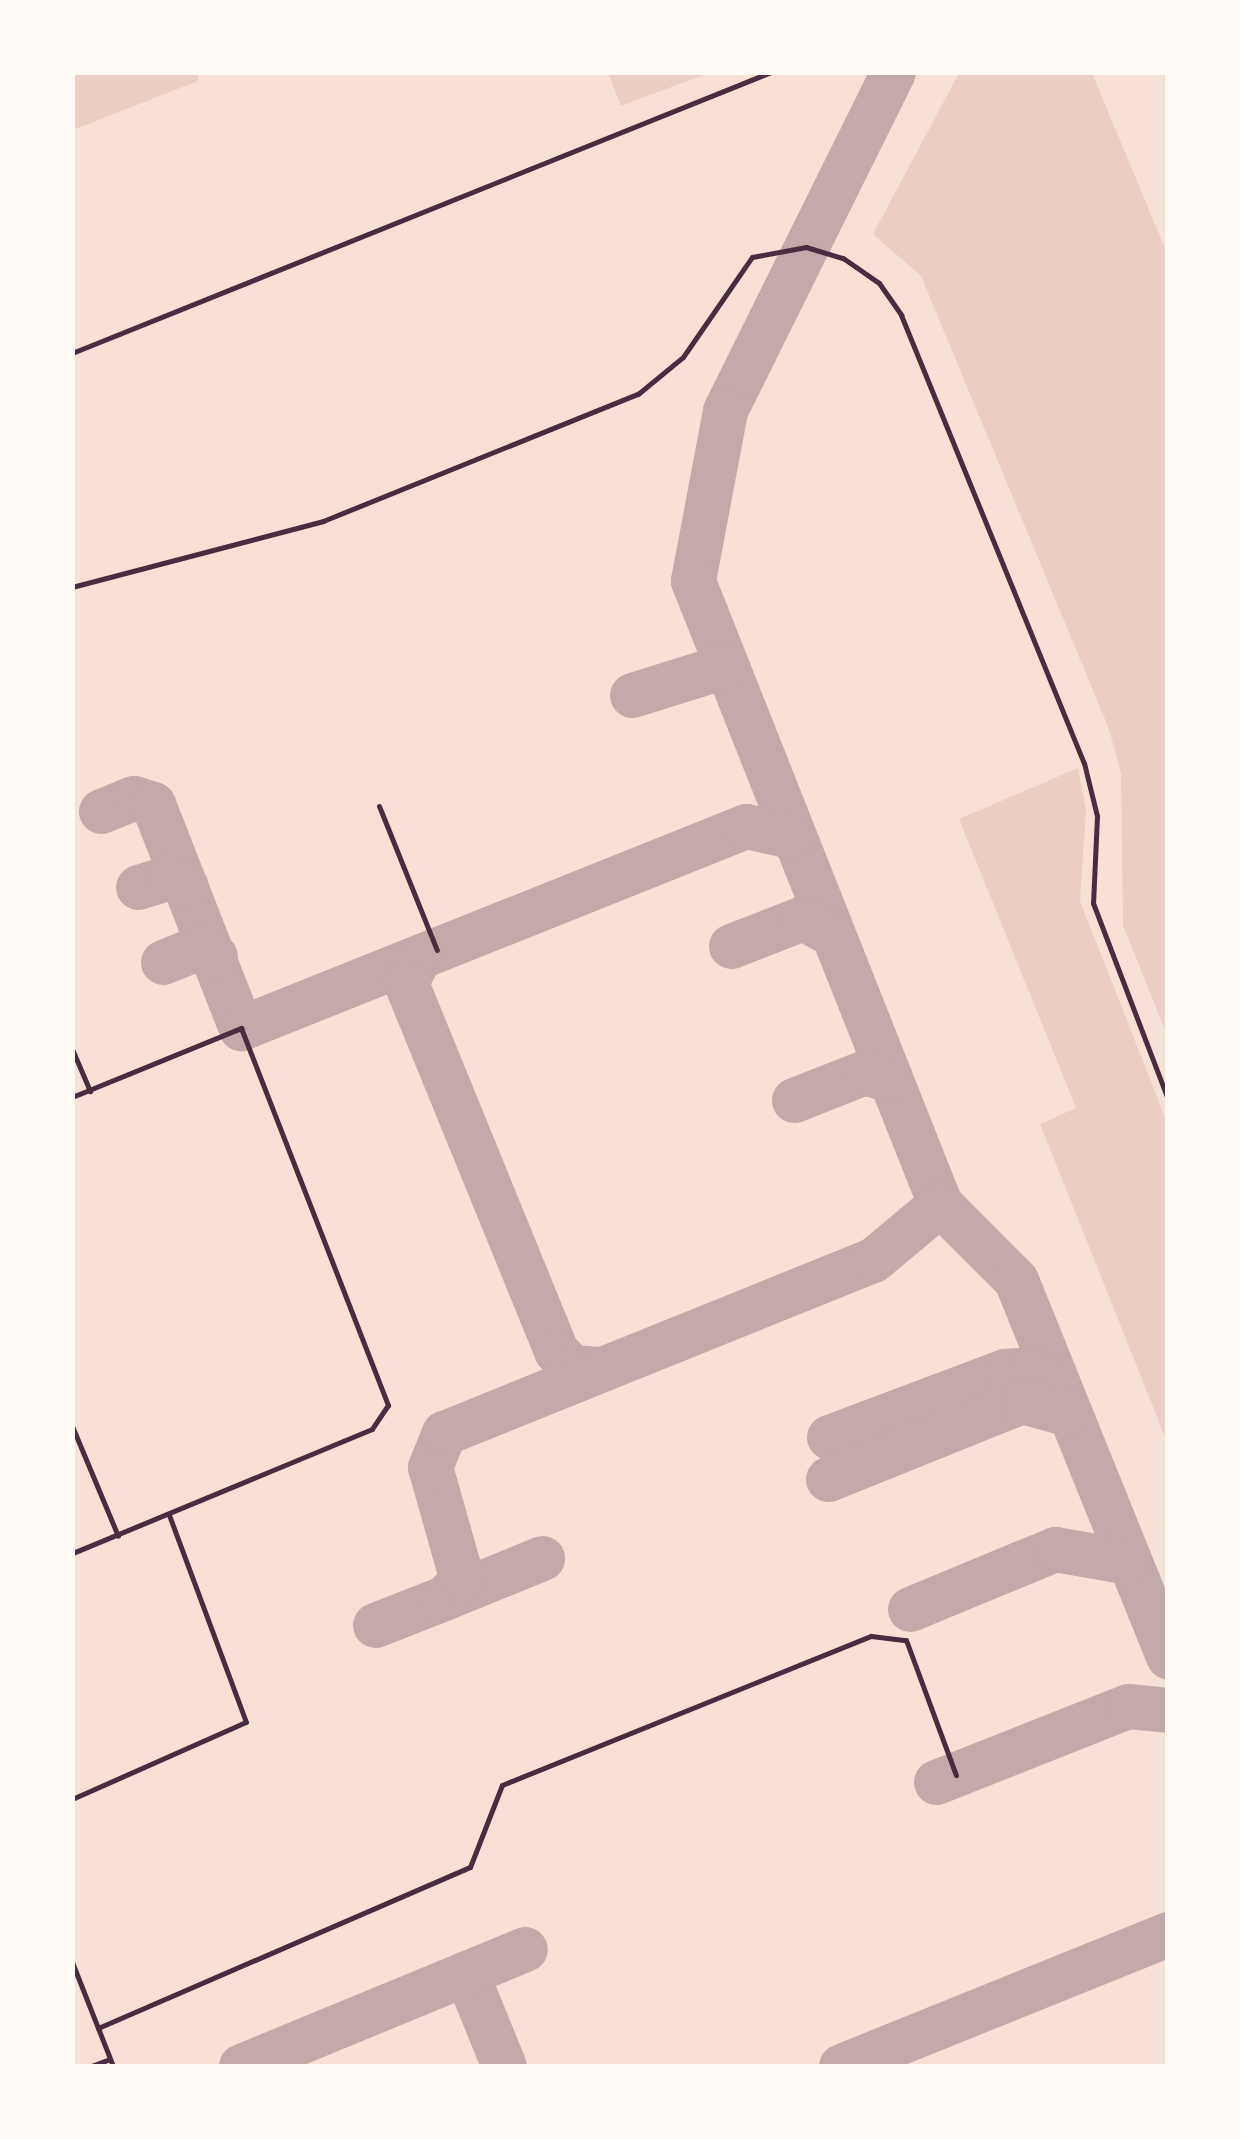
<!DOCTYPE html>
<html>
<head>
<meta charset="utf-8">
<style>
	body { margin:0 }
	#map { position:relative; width:1240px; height:2139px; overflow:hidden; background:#f7e1d7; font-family:"Archivo Narrow",sans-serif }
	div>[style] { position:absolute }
	.green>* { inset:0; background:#ebcfc5 }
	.taxiway>* { height:45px; margin:-22.5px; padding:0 22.5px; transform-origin:22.5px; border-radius:22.5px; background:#c3aaaa }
	.service>* { height:5px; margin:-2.5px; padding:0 2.5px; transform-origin:2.5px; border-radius:2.5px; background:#4a2c40 }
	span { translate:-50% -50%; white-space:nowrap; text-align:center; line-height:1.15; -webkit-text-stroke:9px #fffaf5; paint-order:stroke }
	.frame { position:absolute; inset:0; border:75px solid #fffaf5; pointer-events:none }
</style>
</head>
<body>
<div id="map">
	<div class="green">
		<i style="clip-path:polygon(73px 72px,198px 73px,198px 81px,73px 130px)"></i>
		<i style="clip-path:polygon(608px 73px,709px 73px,621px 106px)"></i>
		<i style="clip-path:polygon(959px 73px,1092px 73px,1167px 253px,1167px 1035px,1123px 925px,1121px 773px,1109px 729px,921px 276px,873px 234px)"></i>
		<i style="clip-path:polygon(1078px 768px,1086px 810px,1080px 901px,1167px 1122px,1167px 1442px,1040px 1124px,1076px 1108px,959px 819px)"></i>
	</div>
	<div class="taxiway">
		<i style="left:893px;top:72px;width:378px;rotate:116.4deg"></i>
		<i style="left:725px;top:411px;width:173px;rotate:100.7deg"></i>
		<i style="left:693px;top:581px;width:670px;rotate:68.37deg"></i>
		<i style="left:940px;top:1204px;width:107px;rotate:45deg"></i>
		<i style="left:1016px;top:1280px;width:406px;rotate:68deg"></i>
		<i style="left:632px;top:695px;width:94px;rotate:-17.3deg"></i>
		<i style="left:101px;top:811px;width:35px;rotate:-22deg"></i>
		<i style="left:134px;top:798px;width:20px;rotate:18deg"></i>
		<i style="left:153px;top:804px;width:241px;rotate:68.6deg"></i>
		<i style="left:241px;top:1028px;width:544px;rotate:-21.8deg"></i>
		<i style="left:746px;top:826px;width:46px;rotate:12.5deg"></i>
		<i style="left:138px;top:887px;width:34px;rotate:-17deg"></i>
		<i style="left:171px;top:877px;width:17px;rotate:31deg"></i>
		<i style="left:731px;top:946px;width:77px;rotate:-21.3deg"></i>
		<i style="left:803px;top:918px;width:31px;rotate:29deg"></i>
		<i style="left:419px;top:957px;width:29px;rotate:117deg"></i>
		<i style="left:406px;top:983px;width:397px;rotate:67.8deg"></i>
		<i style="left:556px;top:1351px;width:23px;rotate:45deg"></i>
		<i style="left:572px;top:1367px;width:27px;rotate:4deg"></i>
		<i style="left:163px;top:962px;width:35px;rotate:-22deg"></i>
		<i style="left:195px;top:949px;width:21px;rotate:19deg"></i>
		<i style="left:794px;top:1100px;width:76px;rotate:-21.5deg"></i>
		<i style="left:865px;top:1072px;width:26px;rotate:18deg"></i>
		<i style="left:829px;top:1437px;width:188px;rotate:-20.6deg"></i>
		<i style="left:1005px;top:1371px;width:27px;rotate:-4deg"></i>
		<i style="left:1032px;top:1369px;width:29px;rotate:31deg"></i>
		<i style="left:828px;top:1479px;width:209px;rotate:-21.9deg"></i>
		<i style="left:1022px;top:1401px;width:49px;rotate:15.5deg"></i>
		<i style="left:444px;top:1598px;width:106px;rotate:-22.2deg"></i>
		<i style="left:910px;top:1609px;width:157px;rotate:-22.5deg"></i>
		<i style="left:1055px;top:1549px;width:75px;rotate:10deg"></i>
		<i style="left:375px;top:1625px;width:74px;rotate:-21.4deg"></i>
		<i style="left:444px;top:1598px;width:25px;rotate:-45deg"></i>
		<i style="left:462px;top:1580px;width:117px;rotate:-105.8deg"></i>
		<i style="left:430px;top:1467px;width:37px;rotate:-68deg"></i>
		<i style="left:444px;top:1433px;width:463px;rotate:-22deg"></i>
		<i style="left:873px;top:1260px;width:87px;rotate:-39.9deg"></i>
		<i style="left:936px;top:1782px;width:206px;rotate:-21.6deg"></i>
		<i style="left:1128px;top:1706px;width:40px;rotate:5.7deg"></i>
		<i style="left:466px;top:1973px;width:100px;rotate:67.8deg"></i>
		<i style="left:241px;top:2066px;width:307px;rotate:-22.4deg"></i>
		<i style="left:841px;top:2066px;width:353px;rotate:-22deg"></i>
	</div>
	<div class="service">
		<i style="left:72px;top:353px;width:753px;rotate:-21.9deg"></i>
		<i style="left:72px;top:587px;width:260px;rotate:-14.7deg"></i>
		<i style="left:323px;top:521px;width:340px;rotate:-22deg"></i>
		<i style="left:638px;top:394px;width:58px;rotate:-39.4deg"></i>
		<i style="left:683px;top:357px;width:121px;rotate:-55.4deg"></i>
		<i style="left:752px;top:257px;width:55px;rotate:-10.5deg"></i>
		<i style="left:806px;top:247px;width:39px;rotate:17deg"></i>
		<i style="left:843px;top:258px;width:44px;rotate:34.8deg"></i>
		<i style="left:879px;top:283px;width:39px;rotate:55deg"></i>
		<i style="left:901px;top:315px;width:484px;rotate:67.8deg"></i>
		<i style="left:1084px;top:763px;width:55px;rotate:76.2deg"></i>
		<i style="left:1097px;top:816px;width:87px;rotate:92.6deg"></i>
		<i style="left:1093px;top:903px;width:210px;rotate:69.1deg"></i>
		<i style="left:379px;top:806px;width:155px;rotate:68.1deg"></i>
		<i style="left:72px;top:1049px;width:46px;rotate:66.8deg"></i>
		<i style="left:72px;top:1097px;width:183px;rotate:-22.2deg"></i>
		<i style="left:241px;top:1028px;width:405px;rotate:68.7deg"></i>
		<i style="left:388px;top:1405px;width:29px;rotate:124deg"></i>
		<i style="left:372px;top:1429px;width:325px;rotate:157.5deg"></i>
		<i style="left:72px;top:1426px;width:119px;rotate:67.3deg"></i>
		<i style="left:72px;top:1799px;width:190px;rotate:-23.9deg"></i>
		<i style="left:246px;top:1722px;width:221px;rotate:-110.4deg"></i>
		<i style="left:72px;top:1962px;width:112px;rotate:68.5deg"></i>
		<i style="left:98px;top:2028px;width:405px;rotate:-23.4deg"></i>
		<i style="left:470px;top:1867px;width:88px;rotate:-68.7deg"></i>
		<i style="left:502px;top:1785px;width:398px;rotate:-22deg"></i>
		<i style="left:871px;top:1636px;width:35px;rotate:7deg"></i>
		<i style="left:906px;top:1640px;width:144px;rotate:69.7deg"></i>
		<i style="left:91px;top:2066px;width:20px;rotate:-20deg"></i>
	</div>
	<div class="frame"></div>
</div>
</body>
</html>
